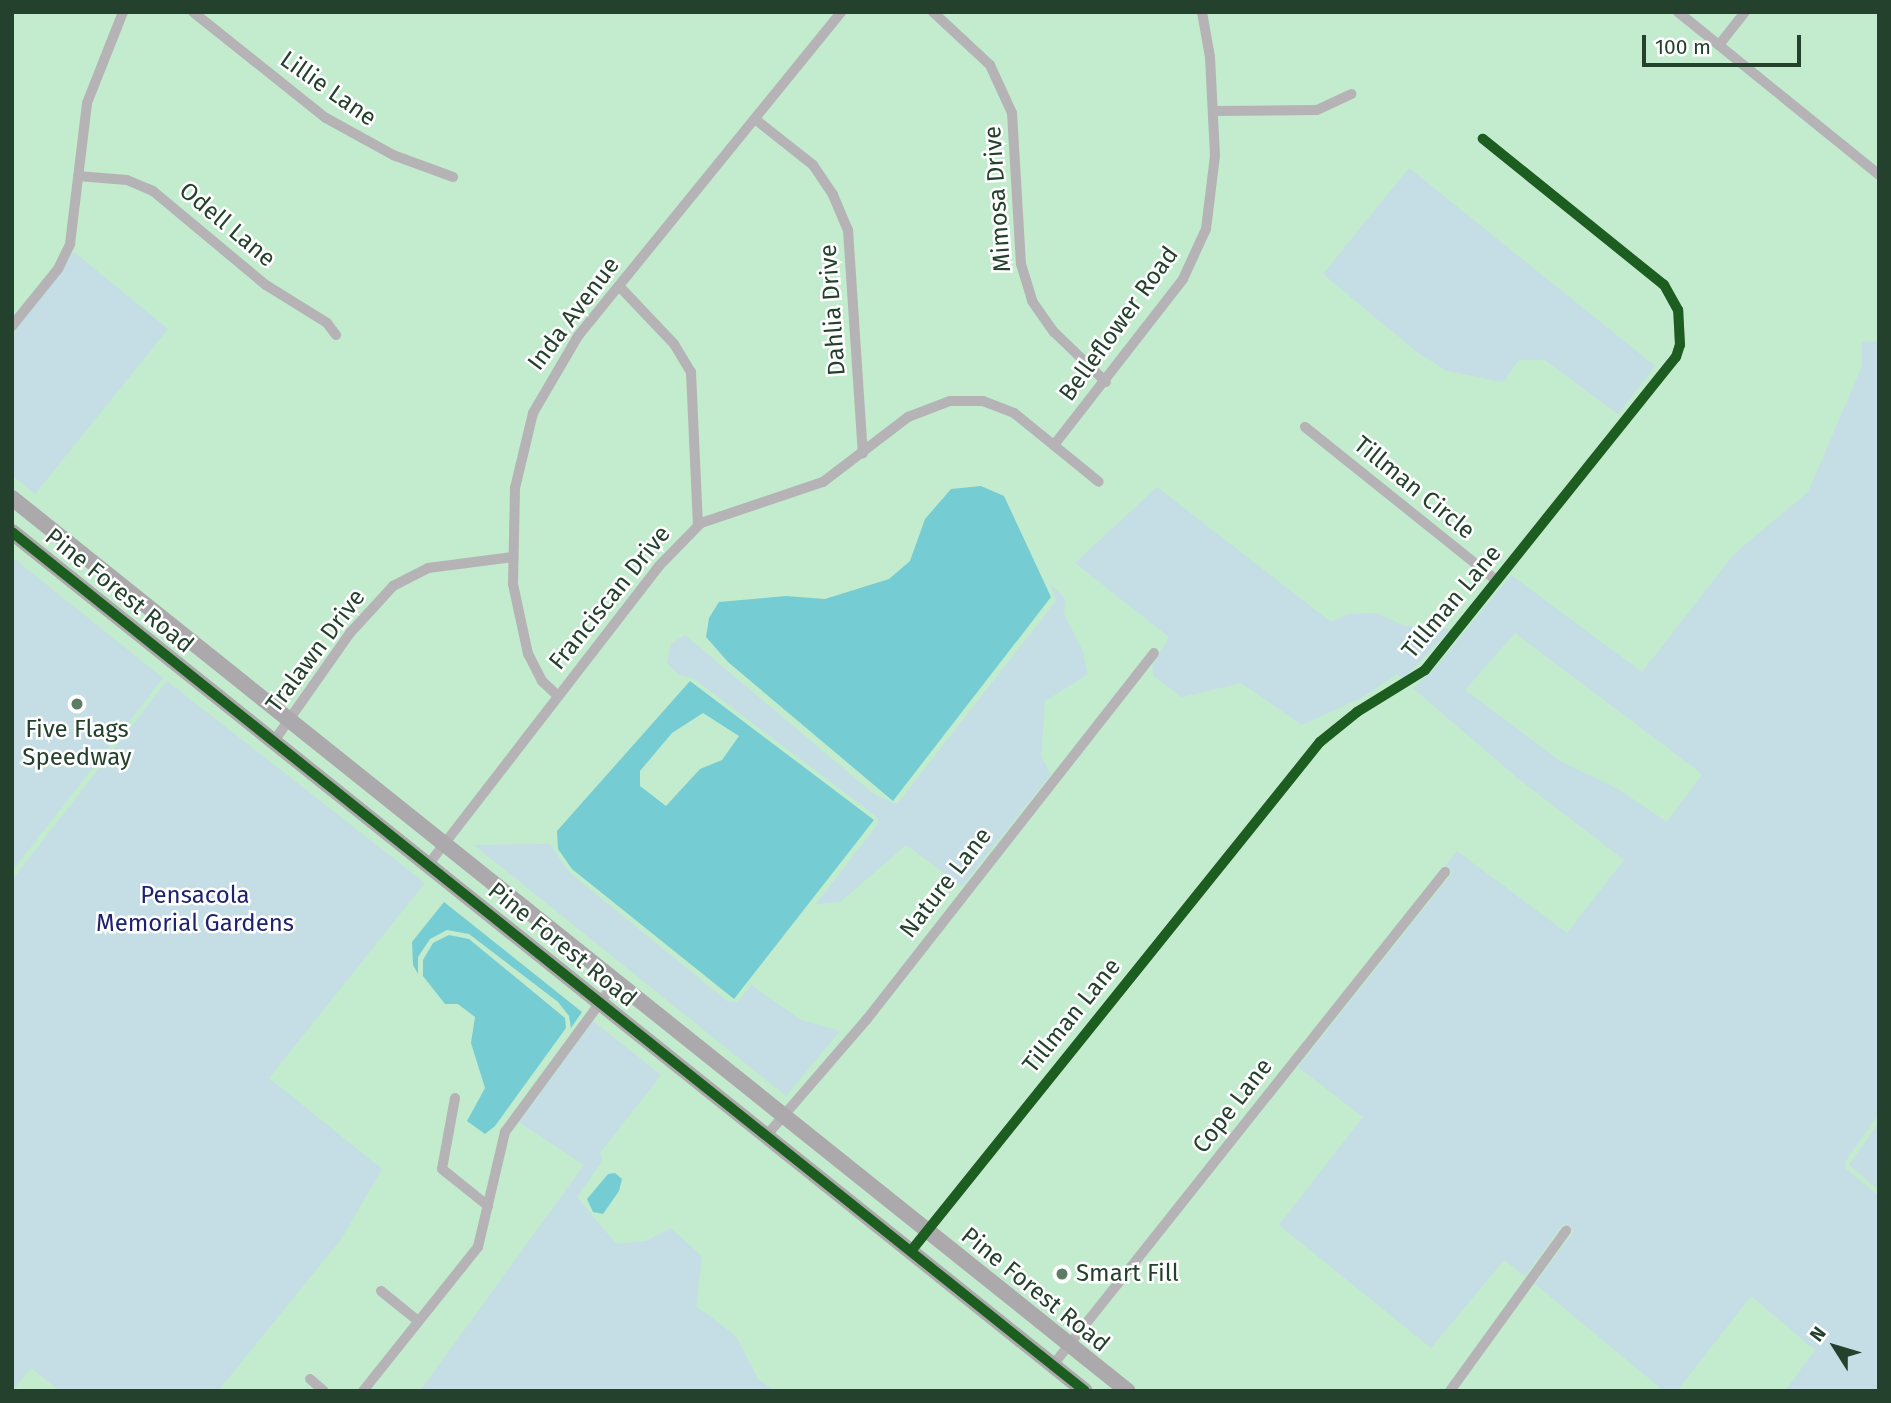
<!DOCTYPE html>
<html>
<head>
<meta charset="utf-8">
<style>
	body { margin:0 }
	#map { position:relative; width:1891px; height:1403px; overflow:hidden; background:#c3ebce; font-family:"Fira Sans",sans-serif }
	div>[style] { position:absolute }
	.green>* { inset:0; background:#c5dde5 }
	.water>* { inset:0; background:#75cdd3 }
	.minor>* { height:10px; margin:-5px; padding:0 5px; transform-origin:5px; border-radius:5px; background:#b5b3b5 }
	.secondary>* { height:16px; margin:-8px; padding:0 8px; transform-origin:8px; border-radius:8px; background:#aca9ac }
	.cycleway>* { height:10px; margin:-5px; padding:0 5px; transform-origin:5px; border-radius:5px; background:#1b5e20 }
	.dots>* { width:19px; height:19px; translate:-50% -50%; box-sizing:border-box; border:4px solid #fff; border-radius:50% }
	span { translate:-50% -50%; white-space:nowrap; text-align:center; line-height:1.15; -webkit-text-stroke:5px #fff; paint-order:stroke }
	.street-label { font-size:24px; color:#24412d }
	.poi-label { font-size:24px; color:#24412d }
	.left { translate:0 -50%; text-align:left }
	.park-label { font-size:24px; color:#1d2271 }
	.frame { position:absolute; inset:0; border:14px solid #24412d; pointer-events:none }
	.north { position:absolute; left:1800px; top:1312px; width:70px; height:70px; -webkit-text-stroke:5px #fff; paint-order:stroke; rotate:307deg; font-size:19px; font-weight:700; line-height:28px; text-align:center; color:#24412d }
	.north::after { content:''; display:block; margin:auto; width:24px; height:32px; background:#24412d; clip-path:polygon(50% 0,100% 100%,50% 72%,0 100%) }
	.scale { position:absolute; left:1642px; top:35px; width:159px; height:32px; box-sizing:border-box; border:4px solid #24412d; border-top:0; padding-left:9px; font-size:21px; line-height:24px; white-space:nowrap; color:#24412d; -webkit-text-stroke:5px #fff; paint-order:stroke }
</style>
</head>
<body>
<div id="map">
	<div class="green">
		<i style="clip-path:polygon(1409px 168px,1655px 366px,1618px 414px,1545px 360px,1519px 360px,1503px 382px,1447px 371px,1417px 352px,1323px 274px)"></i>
		<i style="clip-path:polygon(74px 252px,168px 329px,35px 494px,12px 475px,12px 335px)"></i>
		<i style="clip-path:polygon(evenodd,1879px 341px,1879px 1113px,1845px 1162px,1846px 1169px,1879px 1196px,1879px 1391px,1785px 1391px,1815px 1350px,1751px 1296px,1677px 1391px,1664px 1391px,1535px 1284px,1574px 1231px,1564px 1223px,1525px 1276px,1504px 1260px,1431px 1348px,1279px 1225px,1363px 1117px,1298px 1067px,1453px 872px,1445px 866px,1457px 851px,1567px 933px,1624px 860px,1515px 776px,1413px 688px,1436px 667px,1511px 575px,1642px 672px,1734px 554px,1808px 492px,1862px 366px,1862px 342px,1879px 341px,1515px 633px,1702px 774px,1667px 822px,1618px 789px,1560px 761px,1465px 690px,1515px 633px)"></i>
		<i style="clip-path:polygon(1157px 487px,1331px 622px,1348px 614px,1377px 613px,1404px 626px,1451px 629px,1403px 679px,1397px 674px,1361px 698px,1302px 725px,1241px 683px,1182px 697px,1154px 676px,1152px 666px,1169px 637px,1075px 563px)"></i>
		<i style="clip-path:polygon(12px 557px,163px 678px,12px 871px)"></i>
		<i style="clip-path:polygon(1050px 583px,1065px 599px,1064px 614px,1082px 649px,1088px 674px,1045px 701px,1041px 756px,1051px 774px,962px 886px,906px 845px,840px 902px,816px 904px,878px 824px,877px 817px,693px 678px,679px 675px,667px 663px,671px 644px,685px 635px,875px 795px,897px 804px,1056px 601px)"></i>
		<i style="clip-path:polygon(167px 681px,425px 883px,269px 1078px,382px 1169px,342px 1238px,218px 1391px,60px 1391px,31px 1368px,12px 1391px,12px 880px)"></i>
		<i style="clip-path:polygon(550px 844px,569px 872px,728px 1002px,738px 1002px,751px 985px,801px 1020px,840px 1031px,786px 1096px,474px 845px)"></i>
		<i style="clip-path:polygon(593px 1021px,661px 1075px,600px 1153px,602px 1161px,577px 1197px,616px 1244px,646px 1241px,671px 1228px,702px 1257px,696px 1306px,736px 1336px,758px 1379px,775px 1391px,420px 1391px,584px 1165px,519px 1122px)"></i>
		<i style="clip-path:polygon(1879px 1122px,1879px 1190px,1849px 1165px)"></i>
	</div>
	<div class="water">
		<i style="clip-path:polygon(981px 486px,1004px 496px,1051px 597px,893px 801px,728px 662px,706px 637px,709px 618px,719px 602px,786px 596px,825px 599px,889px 579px,910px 561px,925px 519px,951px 489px)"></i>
		<i style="clip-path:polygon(evenodd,690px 681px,874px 820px,734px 999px,572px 869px,558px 849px,557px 831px,690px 681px,703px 713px,739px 736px,722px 760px,700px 769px,666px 806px,640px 786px,640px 771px,672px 733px,703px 713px)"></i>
		<i style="clip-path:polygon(444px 902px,582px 1012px,571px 1028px,569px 1016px,558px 1002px,469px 934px,447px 930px,430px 939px,418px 957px,418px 974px,413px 965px,412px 942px)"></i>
		<i style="clip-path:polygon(449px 935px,469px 939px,565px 1018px,566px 1028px,495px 1126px,485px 1134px,467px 1121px,485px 1088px,471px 1043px,475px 1017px,458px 1004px,445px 1004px,423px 976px,423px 960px,433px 943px)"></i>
		<i style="clip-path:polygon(615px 1173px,622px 1179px,619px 1191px,603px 1214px,593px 1212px,587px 1199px,608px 1174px)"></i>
	</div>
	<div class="minor">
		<i style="left:193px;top:12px;width:170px;rotate:38.6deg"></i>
		<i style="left:326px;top:118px;width:77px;rotate:28.9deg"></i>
		<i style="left:393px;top:155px;width:64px;rotate:20.1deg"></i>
		<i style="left:933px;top:12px;width:78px;rotate:42.9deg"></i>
		<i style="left:990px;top:65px;width:53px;rotate:65.4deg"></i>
		<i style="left:1012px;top:113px;width:151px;rotate:86.6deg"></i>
		<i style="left:1021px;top:264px;width:39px;rotate:73deg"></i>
		<i style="left:1032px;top:301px;width:38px;rotate:55deg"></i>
		<i style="left:1054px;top:332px;width:72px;rotate:43.9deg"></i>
		<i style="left:1678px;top:12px;width:259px;rotate:39deg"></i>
		<i style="left:1719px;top:45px;width:42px;rotate:-51.8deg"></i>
		<i style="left:1213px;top:111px;width:104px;rotate:-0.6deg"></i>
		<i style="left:1317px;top:110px;width:38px;rotate:-25deg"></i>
		<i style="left:755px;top:119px;width:74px;rotate:38.4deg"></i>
		<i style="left:813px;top:165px;width:36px;rotate:56deg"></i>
		<i style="left:833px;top:195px;width:38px;rotate:67deg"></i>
		<i style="left:848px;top:230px;width:224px;rotate:86.2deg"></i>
		<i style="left:78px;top:176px;width:49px;rotate:4.7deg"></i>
		<i style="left:127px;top:180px;width:28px;rotate:23deg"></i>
		<i style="left:153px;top:191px;width:147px;rotate:39.8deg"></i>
		<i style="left:266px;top:285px;width:72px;rotate:31.9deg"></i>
		<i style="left:327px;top:323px;width:15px;rotate:53deg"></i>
		<i style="left:619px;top:286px;width:80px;rotate:46.5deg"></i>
		<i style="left:674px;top:344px;width:33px;rotate:59deg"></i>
		<i style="left:691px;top:372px;width:153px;rotate:87.4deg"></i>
		<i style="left:12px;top:326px;width:73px;rotate:-51.1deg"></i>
		<i style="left:58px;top:269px;width:28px;rotate:-64deg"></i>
		<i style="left:70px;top:244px;width:142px;rotate:-83.1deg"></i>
		<i style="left:87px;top:103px;width:98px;rotate:-68.4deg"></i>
		<i style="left:1305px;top:427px;width:246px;rotate:38.7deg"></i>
		<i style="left:1054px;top:445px;width:210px;rotate:-52.1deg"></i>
		<i style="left:1183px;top:279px;width:55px;rotate:-65.3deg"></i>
		<i style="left:1206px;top:229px;width:74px;rotate:-83deg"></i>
		<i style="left:1215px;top:156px;width:99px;rotate:-92.9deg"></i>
		<i style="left:1210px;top:57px;width:46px;rotate:-100.1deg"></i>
		<i style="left:558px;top:696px;width:22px;rotate:-137deg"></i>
		<i style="left:542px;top:681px;width:30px;rotate:-117deg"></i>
		<i style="left:528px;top:654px;width:72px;rotate:-102.1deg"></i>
		<i style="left:513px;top:584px;width:96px;rotate:-88.8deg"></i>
		<i style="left:515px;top:488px;width:77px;rotate:-76.5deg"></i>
		<i style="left:533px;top:413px;width:89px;rotate:-59.7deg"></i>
		<i style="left:578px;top:336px;width:417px;rotate:-50.9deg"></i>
		<i style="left:274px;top:741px;width:132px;rotate:-54.9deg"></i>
		<i style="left:350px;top:633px;width:64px;rotate:-47.5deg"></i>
		<i style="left:393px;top:586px;width:39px;rotate:-27deg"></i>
		<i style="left:428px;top:568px;width:86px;rotate:-7.4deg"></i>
		<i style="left:428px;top:865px;width:378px;rotate:-52.3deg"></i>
		<i style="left:659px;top:566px;width:60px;rotate:-45.7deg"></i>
		<i style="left:701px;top:523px;width:129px;rotate:-18.6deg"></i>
		<i style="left:823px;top:482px;width:107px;rotate:-37.4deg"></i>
		<i style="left:908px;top:417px;width:45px;rotate:-20.9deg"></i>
		<i style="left:950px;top:401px;width:33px"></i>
		<i style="left:983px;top:401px;width:33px;rotate:21deg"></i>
		<i style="left:1014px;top:413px;width:109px;rotate:39.1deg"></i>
		<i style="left:455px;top:1098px;width:72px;rotate:100.4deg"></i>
		<i style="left:442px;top:1169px;width:59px;rotate:38.8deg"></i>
		<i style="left:766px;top:1136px;width:155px;rotate:-49.2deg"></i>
		<i style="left:867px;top:1019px;width:465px;rotate:-51.9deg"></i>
		<i style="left:911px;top:1251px;width:653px;rotate:-51.22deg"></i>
		<i style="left:1320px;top:742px;width:48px;rotate:-39deg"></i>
		<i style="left:1357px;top:712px;width:80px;rotate:-31.7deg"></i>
		<i style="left:1425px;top:670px;width:401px;rotate:-51.3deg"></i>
		<i style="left:1676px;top:357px;width:13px;rotate:-72deg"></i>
		<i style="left:1680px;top:345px;width:35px;rotate:-93deg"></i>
		<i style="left:1678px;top:310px;width:29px;rotate:-119deg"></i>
		<i style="left:1664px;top:285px;width:233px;rotate:-141.1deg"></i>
		<i style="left:381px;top:1291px;width:48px;rotate:39deg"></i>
		<i style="left:1053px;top:1365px;width:630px;rotate:-51.51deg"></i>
		<i style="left:310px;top:1379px;width:18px;rotate:41deg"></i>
		<i style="left:363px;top:1391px;width:184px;rotate:-51.4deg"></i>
		<i style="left:478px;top:1247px;width:118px;rotate:-76.8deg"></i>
		<i style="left:505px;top:1132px;width:187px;rotate:-53.7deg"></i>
		<i style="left:1450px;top:1391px;width:198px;rotate:-54.1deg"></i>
	</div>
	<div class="secondary">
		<i style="left:12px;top:498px;width:1429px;rotate:38.67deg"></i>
		<i style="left:12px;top:532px;width:1374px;rotate:38.68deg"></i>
	</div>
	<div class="cycleway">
		<i style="left:12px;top:532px;width:1374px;rotate:38.68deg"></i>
		<i style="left:911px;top:1251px;width:653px;rotate:-51.22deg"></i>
		<i style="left:1320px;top:742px;width:48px;rotate:-39deg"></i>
		<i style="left:1357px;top:712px;width:80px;rotate:-31.7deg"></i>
		<i style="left:1425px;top:670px;width:401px;rotate:-51.3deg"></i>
		<i style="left:1676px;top:357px;width:13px;rotate:-72deg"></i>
		<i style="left:1680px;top:345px;width:35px;rotate:-93deg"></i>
		<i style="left:1678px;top:310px;width:29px;rotate:-119deg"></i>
		<i style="left:1664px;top:285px;width:233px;rotate:-141.1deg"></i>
	</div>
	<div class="dots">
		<i style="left:77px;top:704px;background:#5c7c65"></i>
		<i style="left:1062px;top:1274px;background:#5c7c65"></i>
	</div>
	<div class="street-label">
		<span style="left:328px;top:89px;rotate:35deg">Lillie Lane</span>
		<span style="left:998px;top:199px;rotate:-94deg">Mimosa Drive</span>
		<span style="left:227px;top:225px;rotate:40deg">Odell Lane</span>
		<span style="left:833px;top:310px;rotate:-94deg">Dahlia Drive</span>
		<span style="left:574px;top:314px;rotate:-53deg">Inda Avenue</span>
		<span style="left:1119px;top:324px;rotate:-54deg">Belleflower Road</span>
		<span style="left:1414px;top:488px;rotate:39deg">Tillman Circle</span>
		<span style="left:119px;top:591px;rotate:39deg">Pine Forest Road</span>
		<span style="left:610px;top:598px;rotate:-51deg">Franciscan Drive</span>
		<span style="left:1452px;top:602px;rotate:-50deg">Tillman Lane</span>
		<span style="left:316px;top:651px;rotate:-53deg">Tralawn Drive</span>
		<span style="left:946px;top:883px;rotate:-52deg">Nature Lane</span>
		<span style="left:562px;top:945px;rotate:39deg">Pine Forest Road</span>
		<span style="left:1072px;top:1016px;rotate:-51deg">Tillman Lane</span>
		<span style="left:1233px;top:1106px;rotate:-52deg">Cope Lane</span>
		<span style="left:1035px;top:1290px;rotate:39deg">Pine Forest Road</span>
	</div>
	<div class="poi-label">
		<span style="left:77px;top:744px">Five Flags<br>Speedway</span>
		<span class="left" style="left:1076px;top:1274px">Smart Fill</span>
	</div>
	<div class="park-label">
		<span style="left:195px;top:910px">Pensacola<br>Memorial Gardens</span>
	</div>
	<div class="frame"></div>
	<div class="north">N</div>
	<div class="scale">100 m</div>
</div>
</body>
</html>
